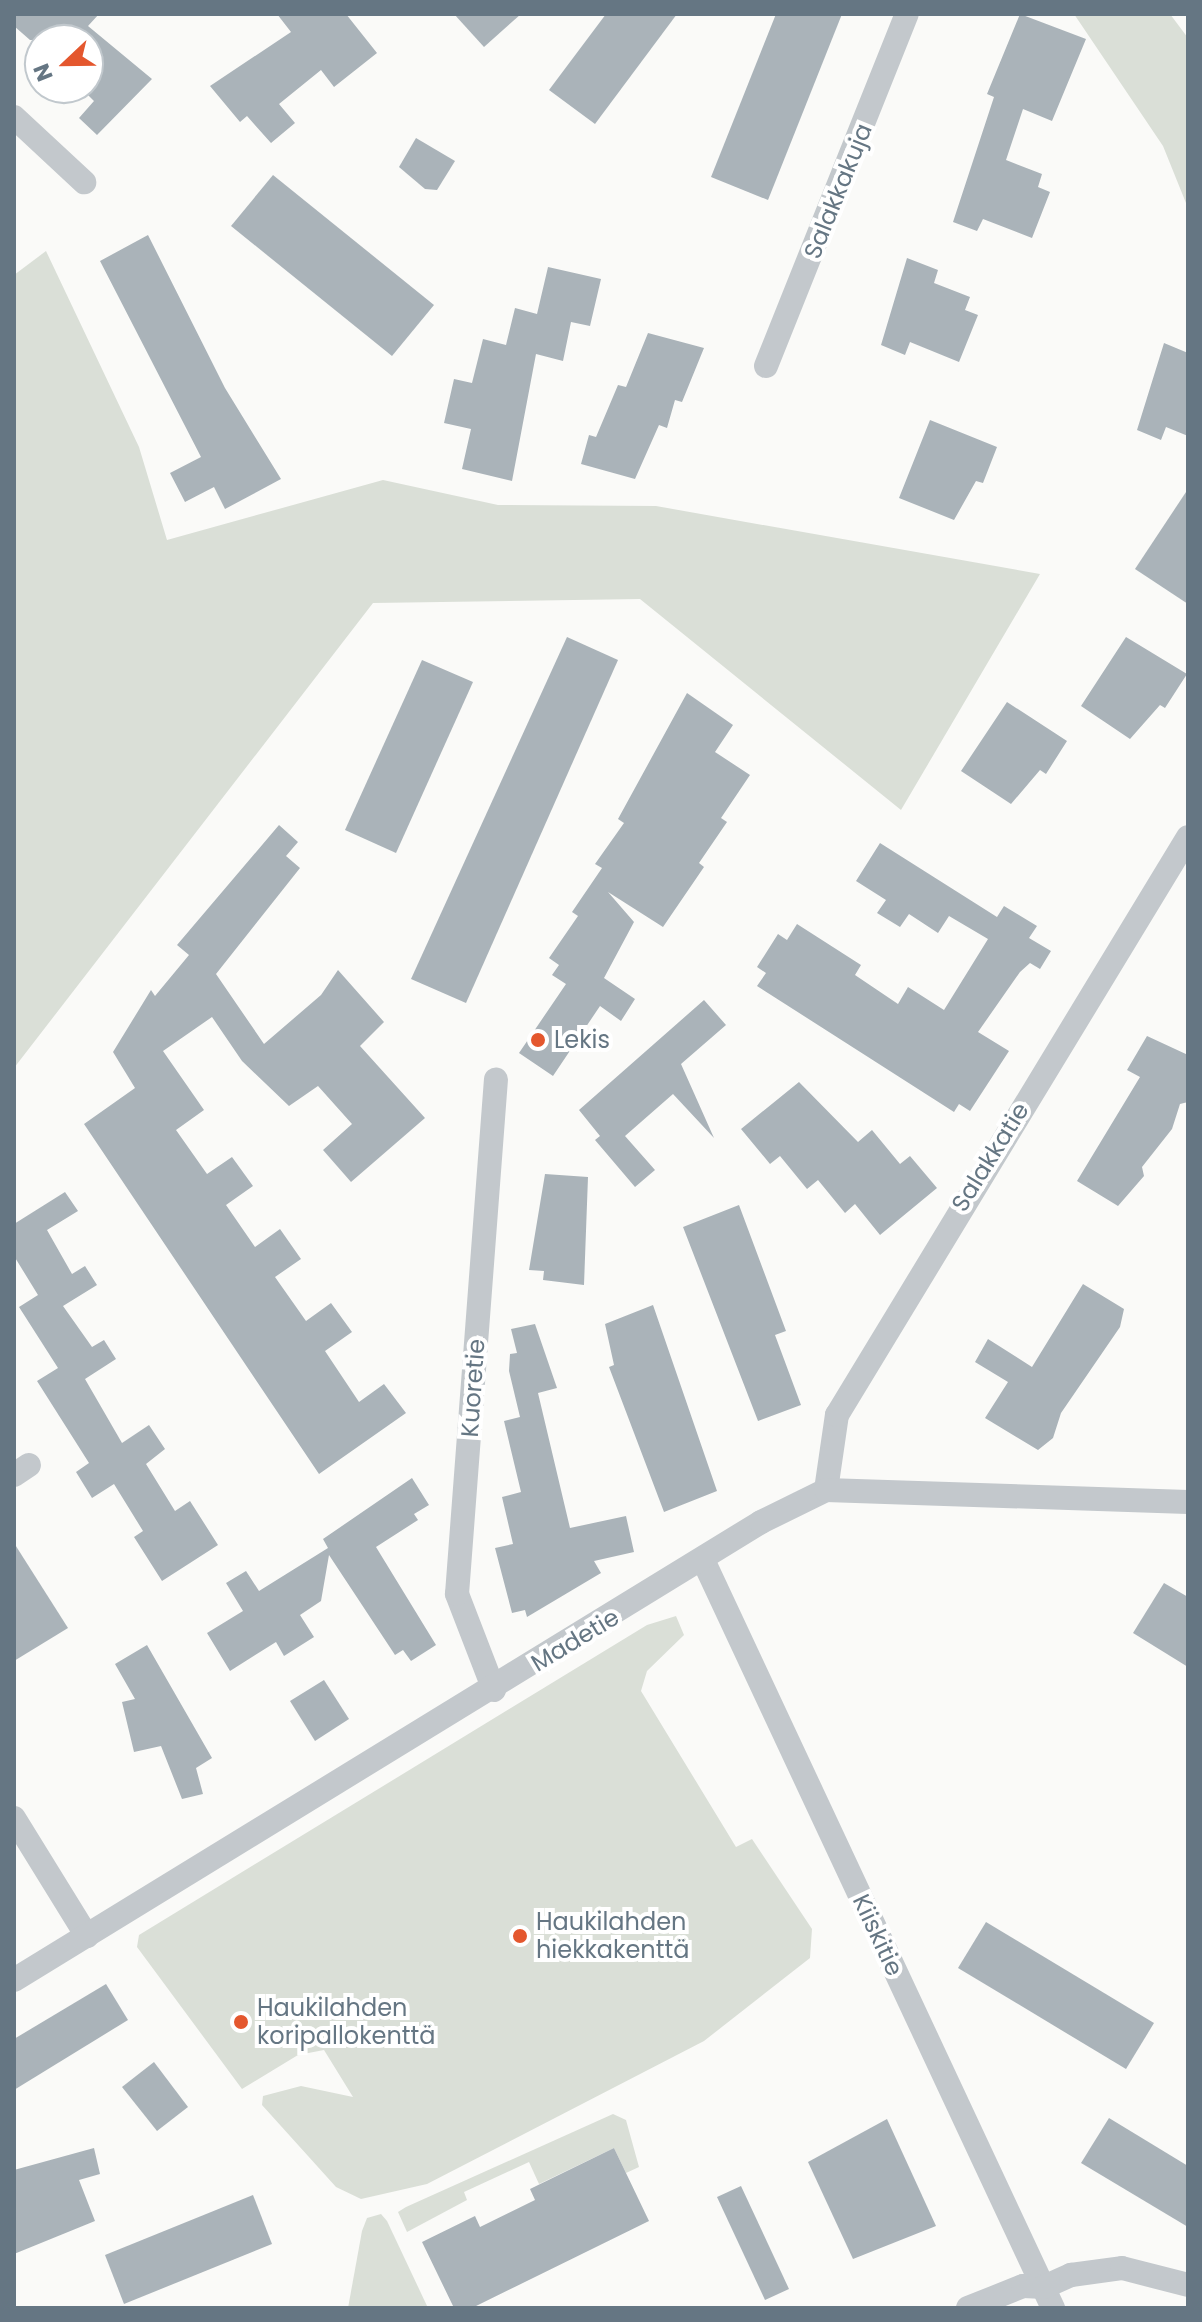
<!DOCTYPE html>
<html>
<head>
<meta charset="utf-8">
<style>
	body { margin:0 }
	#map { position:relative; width:1202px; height:2322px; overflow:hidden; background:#fafaf8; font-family:Poppins,sans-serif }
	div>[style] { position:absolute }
	.green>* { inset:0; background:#dadfd7 }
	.building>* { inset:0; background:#aab3b9 }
	.street>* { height:24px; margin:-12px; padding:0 12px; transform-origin:12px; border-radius:12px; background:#c3c8cc }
	.dots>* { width:22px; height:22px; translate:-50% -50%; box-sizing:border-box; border:4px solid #fff; border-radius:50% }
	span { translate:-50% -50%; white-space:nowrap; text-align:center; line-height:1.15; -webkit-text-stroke:8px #fff; paint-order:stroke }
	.street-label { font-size:24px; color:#657683 }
	.poi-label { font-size:24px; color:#657683 }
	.left { translate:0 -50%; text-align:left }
	.frame { position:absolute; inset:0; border:16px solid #657683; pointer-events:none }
	.north { position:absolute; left:24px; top:24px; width:80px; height:80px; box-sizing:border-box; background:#fff; border:2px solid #c1c8cd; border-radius:50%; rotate:248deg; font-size:22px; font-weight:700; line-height:32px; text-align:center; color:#657683 }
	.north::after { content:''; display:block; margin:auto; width:28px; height:36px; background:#e4572e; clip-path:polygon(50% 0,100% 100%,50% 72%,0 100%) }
</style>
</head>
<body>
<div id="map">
	<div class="green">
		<i style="clip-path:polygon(1074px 14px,1170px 14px,1188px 38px,1188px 208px,1163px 146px)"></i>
		<i style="clip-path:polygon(46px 251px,139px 447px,167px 540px,383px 480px,498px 505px,656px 506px,1040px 574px,901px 810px,640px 599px,373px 603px,14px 1068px,14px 275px)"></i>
		<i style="clip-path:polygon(676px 1616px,684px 1635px,647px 1671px,641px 1691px,736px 1847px,752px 1839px,812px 1929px,810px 1958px,704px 2041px,427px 2184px,361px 2199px,336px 2187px,262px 2105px,263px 2096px,301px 2086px,353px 2097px,324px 2050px,298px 2055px,242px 2089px,137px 1947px,139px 1935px,647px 1625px)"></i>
		<i style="clip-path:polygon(613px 2114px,626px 2120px,639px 2167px,626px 2173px,614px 2148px,539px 2184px,529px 2162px,464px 2192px,467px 2200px,407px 2232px,398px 2212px,406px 2207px)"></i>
		<i style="clip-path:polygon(381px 2214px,387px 2221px,428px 2308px,348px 2308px,362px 2231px,367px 2218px)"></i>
	</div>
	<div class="building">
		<i style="clip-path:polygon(14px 14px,99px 14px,88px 26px,152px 79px,97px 135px,79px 118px,94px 101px,88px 95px,88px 40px,30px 40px,14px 26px)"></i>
		<i style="clip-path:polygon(277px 14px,346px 14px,377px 53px,334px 87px,321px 70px,279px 104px,295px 123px,271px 143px,247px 116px,240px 122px,210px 86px,291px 32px)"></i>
		<i style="clip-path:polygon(454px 14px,521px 14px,484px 47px)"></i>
		<i style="clip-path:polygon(606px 14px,677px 14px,595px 124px,549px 90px)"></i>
		<i style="clip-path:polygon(776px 14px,842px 14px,768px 200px,711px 177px)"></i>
		<i style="clip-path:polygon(1020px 14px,1086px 39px,1052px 121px,1023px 109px,1006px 160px,1042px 174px,1038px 187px,1050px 192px,1032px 238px,983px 219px,977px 231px,953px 222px,994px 97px,987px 94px)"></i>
		<i style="clip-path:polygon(416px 138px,455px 161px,437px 190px,425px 189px,399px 167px)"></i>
		<i style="clip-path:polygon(273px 175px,434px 305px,392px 356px,231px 226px)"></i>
		<i style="clip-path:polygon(148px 235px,225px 388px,281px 479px,225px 509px,214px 487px,185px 502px,170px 473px,201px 457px,100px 261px)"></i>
		<i style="clip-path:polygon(907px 258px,938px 270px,934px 283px,970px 297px,965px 310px,978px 315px,959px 362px,910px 342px,905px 355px,881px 345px)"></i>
		<i style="clip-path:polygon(548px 267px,601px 279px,590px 326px,571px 322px,563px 361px,536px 354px,512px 481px,462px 469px,471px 429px,444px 423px,454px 379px,472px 383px,483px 339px,506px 345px,515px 308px,537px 314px)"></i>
		<i style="clip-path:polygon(648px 333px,704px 348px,682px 402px,675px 400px,667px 428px,659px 425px,635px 479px,581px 464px,589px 435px,596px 437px,618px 385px,626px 387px)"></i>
		<i style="clip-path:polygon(1164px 343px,1188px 353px,1188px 436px,1166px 427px,1161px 440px,1137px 430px)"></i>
		<i style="clip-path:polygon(930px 420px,997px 447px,983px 483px,976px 481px,954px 520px,899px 498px)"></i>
		<i style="clip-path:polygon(1188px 489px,1188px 604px,1135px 569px)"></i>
		<i style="clip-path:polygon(567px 637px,618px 660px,466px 1003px,411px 979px)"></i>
		<i style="clip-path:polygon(1126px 637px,1187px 674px,1165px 708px,1160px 705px,1130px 739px,1081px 706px)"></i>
		<i style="clip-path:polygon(422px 660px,473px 682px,396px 853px,345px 830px)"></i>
		<i style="clip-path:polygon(687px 693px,733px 725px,715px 752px,750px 775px,721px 818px,727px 822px,699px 863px,704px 867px,663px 927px,608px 892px,634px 922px,604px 978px,635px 999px,621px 1021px,600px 1006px,553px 1076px,519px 1053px,566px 984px,552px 975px,559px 965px,549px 958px,578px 916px,572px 912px,602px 868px,595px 864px,624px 823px,618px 819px)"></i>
		<i style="clip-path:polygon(1007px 702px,1067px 741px,1046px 774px,1040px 770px,1011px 804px,961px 771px)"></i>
		<i style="clip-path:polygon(279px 825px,298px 842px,286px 856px,300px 868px,216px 974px,264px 1044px,321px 995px,338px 970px,384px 1022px,360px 1046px,425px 1118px,351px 1182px,323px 1150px,352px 1124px,318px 1086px,289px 1106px,242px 1061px,212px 1017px,163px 1051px,204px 1110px,176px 1130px,207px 1174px,232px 1157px,253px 1186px,226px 1205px,255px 1247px,280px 1229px,301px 1259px,275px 1277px,306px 1321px,331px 1303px,352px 1332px,325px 1351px,359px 1402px,384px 1384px,406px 1413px,319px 1474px,84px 1124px,135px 1088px,113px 1052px,151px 990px,155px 996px,189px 955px,177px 945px)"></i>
		<i style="clip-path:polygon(880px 843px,997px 917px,1004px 906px,1037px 926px,1029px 938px,1051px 951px,1040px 969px,1030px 963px,1020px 972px,978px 1032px,1009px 1051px,970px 1111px,959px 1104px,954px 1112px,757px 986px,766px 973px,757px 967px,778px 934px,787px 940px,797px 924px,861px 965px,855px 975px,898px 1004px,908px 987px,944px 1010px,988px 939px,949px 916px,938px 933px,909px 914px,900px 927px,877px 913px,886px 900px,856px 881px)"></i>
		<i style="clip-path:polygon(704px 1000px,726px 1025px,681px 1064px,714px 1138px,673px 1094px,625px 1136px,655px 1170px,635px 1187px,595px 1140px,600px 1136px,579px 1110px)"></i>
		<i style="clip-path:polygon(1147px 1036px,1188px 1055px,1188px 1102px,1180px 1104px,1172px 1129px,1142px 1167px,1144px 1176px,1118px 1206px,1077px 1181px,1140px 1077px,1127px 1070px)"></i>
		<i style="clip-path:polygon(799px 1082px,858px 1142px,872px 1130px,900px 1164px,910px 1156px,937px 1188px,880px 1235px,855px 1204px,845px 1213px,818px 1180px,807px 1189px,780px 1156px,770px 1164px,741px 1129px)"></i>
		<i style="clip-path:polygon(545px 1174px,588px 1177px,584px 1285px,543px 1280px,544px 1271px,529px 1270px)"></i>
		<i style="clip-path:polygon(65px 1192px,78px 1211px,47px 1230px,72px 1274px,85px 1266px,97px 1285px,63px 1306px,92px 1347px,104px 1340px,116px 1359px,85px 1379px,122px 1443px,149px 1425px,165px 1449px,146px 1464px,175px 1511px,190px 1501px,218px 1545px,162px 1581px,134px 1537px,143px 1531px,114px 1484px,92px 1498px,76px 1472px,89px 1463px,37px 1381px,58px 1368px,19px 1307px,38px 1295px,14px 1256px,14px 1224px)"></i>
		<i style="clip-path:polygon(739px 1205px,786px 1331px,775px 1335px,801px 1405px,758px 1421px,683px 1227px)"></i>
		<i style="clip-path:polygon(1083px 1284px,1124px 1309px,1120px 1327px,1061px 1413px,1053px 1438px,1038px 1450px,985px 1418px,1008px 1382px,975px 1362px,988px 1339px,1032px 1367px)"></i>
		<i style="clip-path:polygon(653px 1305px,717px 1491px,664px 1512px,609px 1367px,614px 1365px,605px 1324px)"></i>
		<i style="clip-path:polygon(535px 1324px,557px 1388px,538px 1393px,570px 1528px,626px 1516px,634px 1552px,594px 1561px,601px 1573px,527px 1617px,525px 1610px,512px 1613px,495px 1548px,513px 1544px,502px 1497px,521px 1492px,504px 1421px,520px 1417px,509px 1371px,510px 1354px,517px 1353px,511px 1329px)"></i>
		<i style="clip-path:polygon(412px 1478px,429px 1505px,414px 1514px,418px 1520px,376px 1547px,436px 1645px,411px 1661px,403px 1650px,395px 1655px,329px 1555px,321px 1601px,300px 1615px,314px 1637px,284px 1656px,276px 1642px,230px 1671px,207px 1633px,243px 1611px,226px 1583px,246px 1571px,259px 1591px,328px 1548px,323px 1539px)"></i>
		<i style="clip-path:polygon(14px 1543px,68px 1628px,14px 1661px)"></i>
		<i style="clip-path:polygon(1164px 1583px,1188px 1597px,1188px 1667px,1133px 1633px)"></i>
		<i style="clip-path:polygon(147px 1645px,212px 1758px,196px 1768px,203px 1794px,182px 1799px,161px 1746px,134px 1752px,122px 1702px,135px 1699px,115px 1664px)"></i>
		<i style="clip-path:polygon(324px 1680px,349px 1719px,315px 1741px,290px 1701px)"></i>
		<i style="clip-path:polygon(986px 1922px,1154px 2023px,1126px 2069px,958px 1968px)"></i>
		<i style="clip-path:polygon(106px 1984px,128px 2020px,14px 2090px,14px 2039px)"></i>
		<i style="clip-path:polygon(154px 2062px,188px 2107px,157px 2131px,122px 2087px)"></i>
		<i style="clip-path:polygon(1109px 2118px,1188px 2166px,1188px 2227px,1081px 2163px)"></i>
		<i style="clip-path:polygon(887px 2119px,936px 2226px,853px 2259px,808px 2162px)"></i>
		<i style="clip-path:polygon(94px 2148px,100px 2174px,79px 2180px,95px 2221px,14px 2254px,14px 2170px)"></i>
		<i style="clip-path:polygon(614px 2148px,649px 2221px,472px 2308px,454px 2308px,422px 2242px,475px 2216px,480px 2227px,535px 2200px,530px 2189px)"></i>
		<i style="clip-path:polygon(741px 2186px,789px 2289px,765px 2300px,717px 2197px)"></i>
		<i style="clip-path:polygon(253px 2195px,272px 2244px,124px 2304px,105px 2255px)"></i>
	</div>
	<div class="street">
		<i style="left:14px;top:117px;width:96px;rotate:42.9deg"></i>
		<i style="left:766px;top:366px;width:379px;rotate:-68.2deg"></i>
		<i style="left:14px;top:1475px;width:18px;rotate:-34deg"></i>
		<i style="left:826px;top:1490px;width:76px;rotate:-81.7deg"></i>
		<i style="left:837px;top:1415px;width:676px;rotate:-58.73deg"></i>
		<i style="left:704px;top:1562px;width:824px;rotate:64.93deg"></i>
		<i style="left:494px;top:1690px;width:103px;rotate:-111.1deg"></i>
		<i style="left:457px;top:1594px;width:516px;rotate:-85.67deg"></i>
		<i style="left:14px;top:1818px;width:139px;rotate:58.3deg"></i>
		<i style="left:14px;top:1980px;width:876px;rotate:-31.51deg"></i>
		<i style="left:761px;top:1522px;width:72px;rotate:-26.2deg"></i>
		<i style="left:826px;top:1490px;width:362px;rotate:1.9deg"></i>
		<i style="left:968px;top:2308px;width:59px;rotate:-21.8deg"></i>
		<i style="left:1023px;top:2286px;width:21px;rotate:3deg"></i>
		<i style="left:1044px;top:2287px;width:30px;rotate:-24deg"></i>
		<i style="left:1071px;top:2275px;width:51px;rotate:-7.8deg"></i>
		<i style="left:1122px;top:2268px;width:68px;rotate:14.4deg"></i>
	</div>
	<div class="dots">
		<i style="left:538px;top:1040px;background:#e4572e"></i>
		<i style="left:520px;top:1936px;background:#e4572e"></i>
		<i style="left:241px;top:2022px;background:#e4572e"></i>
	</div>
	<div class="street-label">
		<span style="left:838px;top:191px;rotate:-68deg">Salakkakuja</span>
		<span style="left:990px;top:1157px;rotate:-58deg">Salakkatie</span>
		<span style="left:473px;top:1388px;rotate:-86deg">Kuoretie</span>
		<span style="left:575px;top:1640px;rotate:-31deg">Madetie</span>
		<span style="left:878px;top:1935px;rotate:65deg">Kiiskitie</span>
	</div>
	<div class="poi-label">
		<span class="left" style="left:554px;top:1040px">Lekis</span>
		<span class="left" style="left:536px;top:1936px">Haukilahden<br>hiekkakenttä</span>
		<span class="left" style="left:257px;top:2022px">Haukilahden<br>koripallokenttä</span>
	</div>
	<div class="frame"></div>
	<div class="north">N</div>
</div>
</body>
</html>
